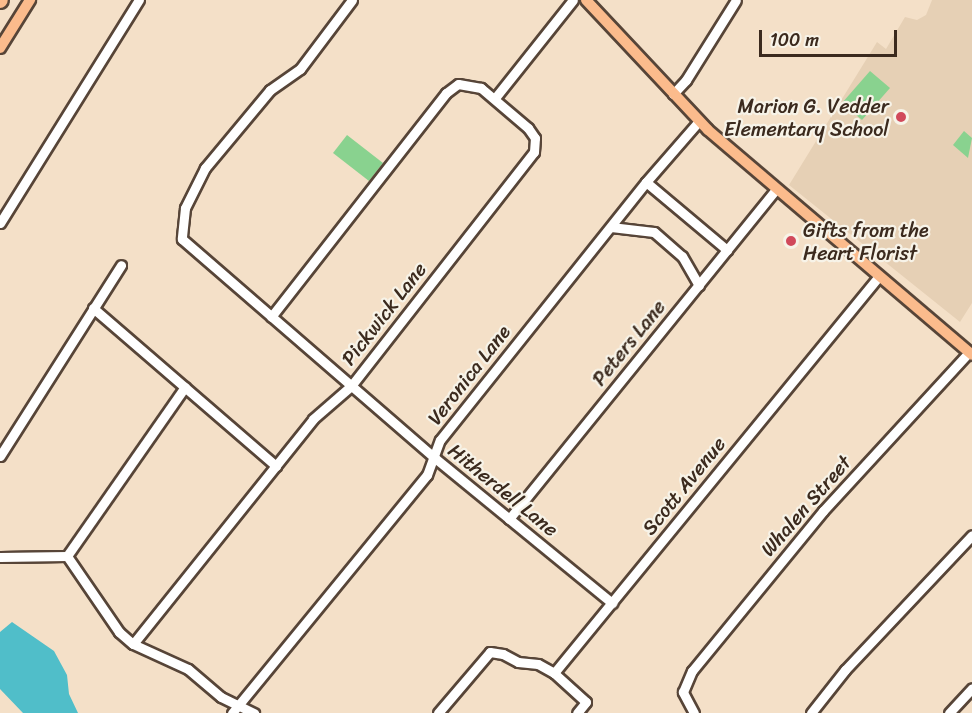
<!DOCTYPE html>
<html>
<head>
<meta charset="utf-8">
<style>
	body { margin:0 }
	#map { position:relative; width:972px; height:713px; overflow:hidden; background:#f4e0c8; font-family:Sriracha,sans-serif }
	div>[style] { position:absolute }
	.built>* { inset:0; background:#e6d0b5 }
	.green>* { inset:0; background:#89d28f }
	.water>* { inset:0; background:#50bec9 }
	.roads { filter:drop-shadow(2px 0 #574538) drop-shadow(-2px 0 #574538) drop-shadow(0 2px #574538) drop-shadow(0 -2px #574538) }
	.minor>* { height:9px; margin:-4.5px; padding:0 4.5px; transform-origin:4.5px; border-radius:4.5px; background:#fff }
	.major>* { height:10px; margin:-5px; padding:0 5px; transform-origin:5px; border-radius:5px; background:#fbbb8c }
	.highway>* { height:14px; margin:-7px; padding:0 7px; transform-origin:7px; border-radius:7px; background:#fbbb8c }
	.dots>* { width:16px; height:16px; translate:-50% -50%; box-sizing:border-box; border:3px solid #f7f3e8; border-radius:50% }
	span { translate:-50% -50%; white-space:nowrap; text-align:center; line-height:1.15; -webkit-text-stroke:4.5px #f7f3e8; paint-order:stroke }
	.poi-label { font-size:20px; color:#3b2a1e }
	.right { translate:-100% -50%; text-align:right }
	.left { translate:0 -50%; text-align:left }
	.street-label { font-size:20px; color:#3b2a1e }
	.scale { position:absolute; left:759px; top:30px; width:138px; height:27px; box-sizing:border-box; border:3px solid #3b2a1e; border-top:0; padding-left:8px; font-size:18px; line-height:21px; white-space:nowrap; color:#3b2a1e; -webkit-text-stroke:4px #f7f3e8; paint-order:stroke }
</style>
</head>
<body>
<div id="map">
	<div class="built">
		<i style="clip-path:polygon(932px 0,972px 0,972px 303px,960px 322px,789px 185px,877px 42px,886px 49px,905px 17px,917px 20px,926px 15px)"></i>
	</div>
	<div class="green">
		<i style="clip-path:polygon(870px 71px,890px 88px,862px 120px,842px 103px)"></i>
		<i style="clip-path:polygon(964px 131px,972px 138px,968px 158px,953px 145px)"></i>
		<i style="clip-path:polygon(347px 135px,383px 163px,369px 181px,333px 153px)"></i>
	</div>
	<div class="water">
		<i style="clip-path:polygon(12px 622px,54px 651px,67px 675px,69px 694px,78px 713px,23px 713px,0 689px,0 632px)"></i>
	</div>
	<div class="roads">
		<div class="minor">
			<i style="left:352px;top:0;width:86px;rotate:127deg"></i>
			<i style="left:300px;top:69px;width:37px;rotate:145deg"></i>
			<i style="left:270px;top:90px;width:102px;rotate:129.8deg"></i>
			<i style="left:205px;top:168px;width:45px;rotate:116.6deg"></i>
			<i style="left:185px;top:208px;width:31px;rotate:96deg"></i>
			<i style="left:182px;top:239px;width:335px;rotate:40.9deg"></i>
			<i style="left:435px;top:458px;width:229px;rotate:39.3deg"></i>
			<i style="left:673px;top:94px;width:19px;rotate:-47deg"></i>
			<i style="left:686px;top:80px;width:94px;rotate:-58deg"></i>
			<i style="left:495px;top:98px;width:125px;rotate:-51.5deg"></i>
			<i style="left:646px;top:182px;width:106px;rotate:40deg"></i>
			<i style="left:0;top:223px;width:263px;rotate:-58.1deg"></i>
			<i style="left:611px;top:227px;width:43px;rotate:6.6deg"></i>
			<i style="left:654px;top:232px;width:37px;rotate:41deg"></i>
			<i style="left:682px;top:256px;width:34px;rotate:60deg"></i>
			<i style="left:93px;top:308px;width:242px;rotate:40.8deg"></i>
			<i style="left:0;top:456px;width:226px;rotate:-57.6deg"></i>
			<i style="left:509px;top:519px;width:424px;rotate:-51deg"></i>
			<i style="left:67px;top:556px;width:206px;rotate:-55.1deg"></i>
			<i style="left:0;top:557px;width:67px;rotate:-0.9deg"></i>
			<i style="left:67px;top:556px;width:92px;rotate:55.6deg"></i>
			<i style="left:119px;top:632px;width:18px;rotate:41deg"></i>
			<i style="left:133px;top:644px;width:60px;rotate:24.4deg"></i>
			<i style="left:188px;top:669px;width:43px;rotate:40.3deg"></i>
			<i style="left:221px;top:697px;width:37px;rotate:26deg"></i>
			<i style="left:133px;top:644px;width:288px;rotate:-51.3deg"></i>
			<i style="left:313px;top:419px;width:50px;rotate:-41deg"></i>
			<i style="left:351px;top:386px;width:297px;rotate:-52deg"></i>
			<i style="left:534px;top:152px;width:14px;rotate:-86deg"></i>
			<i style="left:535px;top:138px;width:12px;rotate:-125deg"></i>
			<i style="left:528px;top:128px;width:62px;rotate:-139.6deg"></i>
			<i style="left:481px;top:88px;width:23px;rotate:-170deg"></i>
			<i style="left:458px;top:84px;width:15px;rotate:143deg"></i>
			<i style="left:446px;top:93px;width:284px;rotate:128deg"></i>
			<i style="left:554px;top:673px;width:513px;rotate:-50.69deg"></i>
			<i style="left:232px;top:713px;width:308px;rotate:-50.7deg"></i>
			<i style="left:427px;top:475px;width:37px;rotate:-70deg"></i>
			<i style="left:440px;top:440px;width:330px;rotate:-51.4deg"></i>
			<i style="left:646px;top:182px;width:81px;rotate:-49deg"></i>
			<i style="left:438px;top:713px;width:80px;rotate:-49.6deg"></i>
			<i style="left:490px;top:652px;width:13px;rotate:9deg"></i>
			<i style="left:503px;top:654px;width:17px;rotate:28deg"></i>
			<i style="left:518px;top:662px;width:20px;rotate:6deg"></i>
			<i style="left:538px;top:664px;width:18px;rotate:29deg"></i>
			<i style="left:554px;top:673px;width:43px;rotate:42.2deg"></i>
			<i style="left:586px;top:702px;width:14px;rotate:129deg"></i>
			<i style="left:694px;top:713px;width:24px;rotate:-118deg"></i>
			<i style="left:683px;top:692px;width:23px;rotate:-67deg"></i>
			<i style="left:692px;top:671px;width:207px;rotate:-50.7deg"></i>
			<i style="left:823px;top:511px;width:216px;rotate:-47.4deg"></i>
			<i style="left:811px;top:713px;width:55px;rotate:-51.7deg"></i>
			<i style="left:845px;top:670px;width:185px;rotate:-46.7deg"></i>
			<i style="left:949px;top:713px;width:34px;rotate:-47deg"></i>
		</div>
		<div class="major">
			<i style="left:586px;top:0;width:178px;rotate:46.8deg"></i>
			<i style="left:708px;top:130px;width:347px;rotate:40.4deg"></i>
			<i style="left:0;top:48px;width:57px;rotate:-58deg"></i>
		</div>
		<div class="highway">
			<i style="left:0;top:1px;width:1px;rotate:-45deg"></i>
		</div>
	</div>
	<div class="dots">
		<i style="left:901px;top:117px;background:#d1495b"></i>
		<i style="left:791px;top:241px;background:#d1495b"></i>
	</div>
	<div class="poi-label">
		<span class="right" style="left:889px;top:118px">Marion G. Vedder<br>Elementary School</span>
		<span class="left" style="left:803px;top:242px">Gifts from the<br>Heart Florist</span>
	</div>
	<div class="street-label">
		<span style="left:384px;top:314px;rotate:-52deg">Pickwick Lane</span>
		<span style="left:629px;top:343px;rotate:-51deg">Peters Lane</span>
		<span style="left:469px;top:375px;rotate:-52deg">Veronica Lane</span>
		<span style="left:684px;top:486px;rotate:-51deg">Scott Avenue</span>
		<span style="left:503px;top:490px;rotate:39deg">Hitherdell Lane</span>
		<span style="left:806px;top:506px;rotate:-49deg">Whalen Street</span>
	</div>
	<div class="scale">100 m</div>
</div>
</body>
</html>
